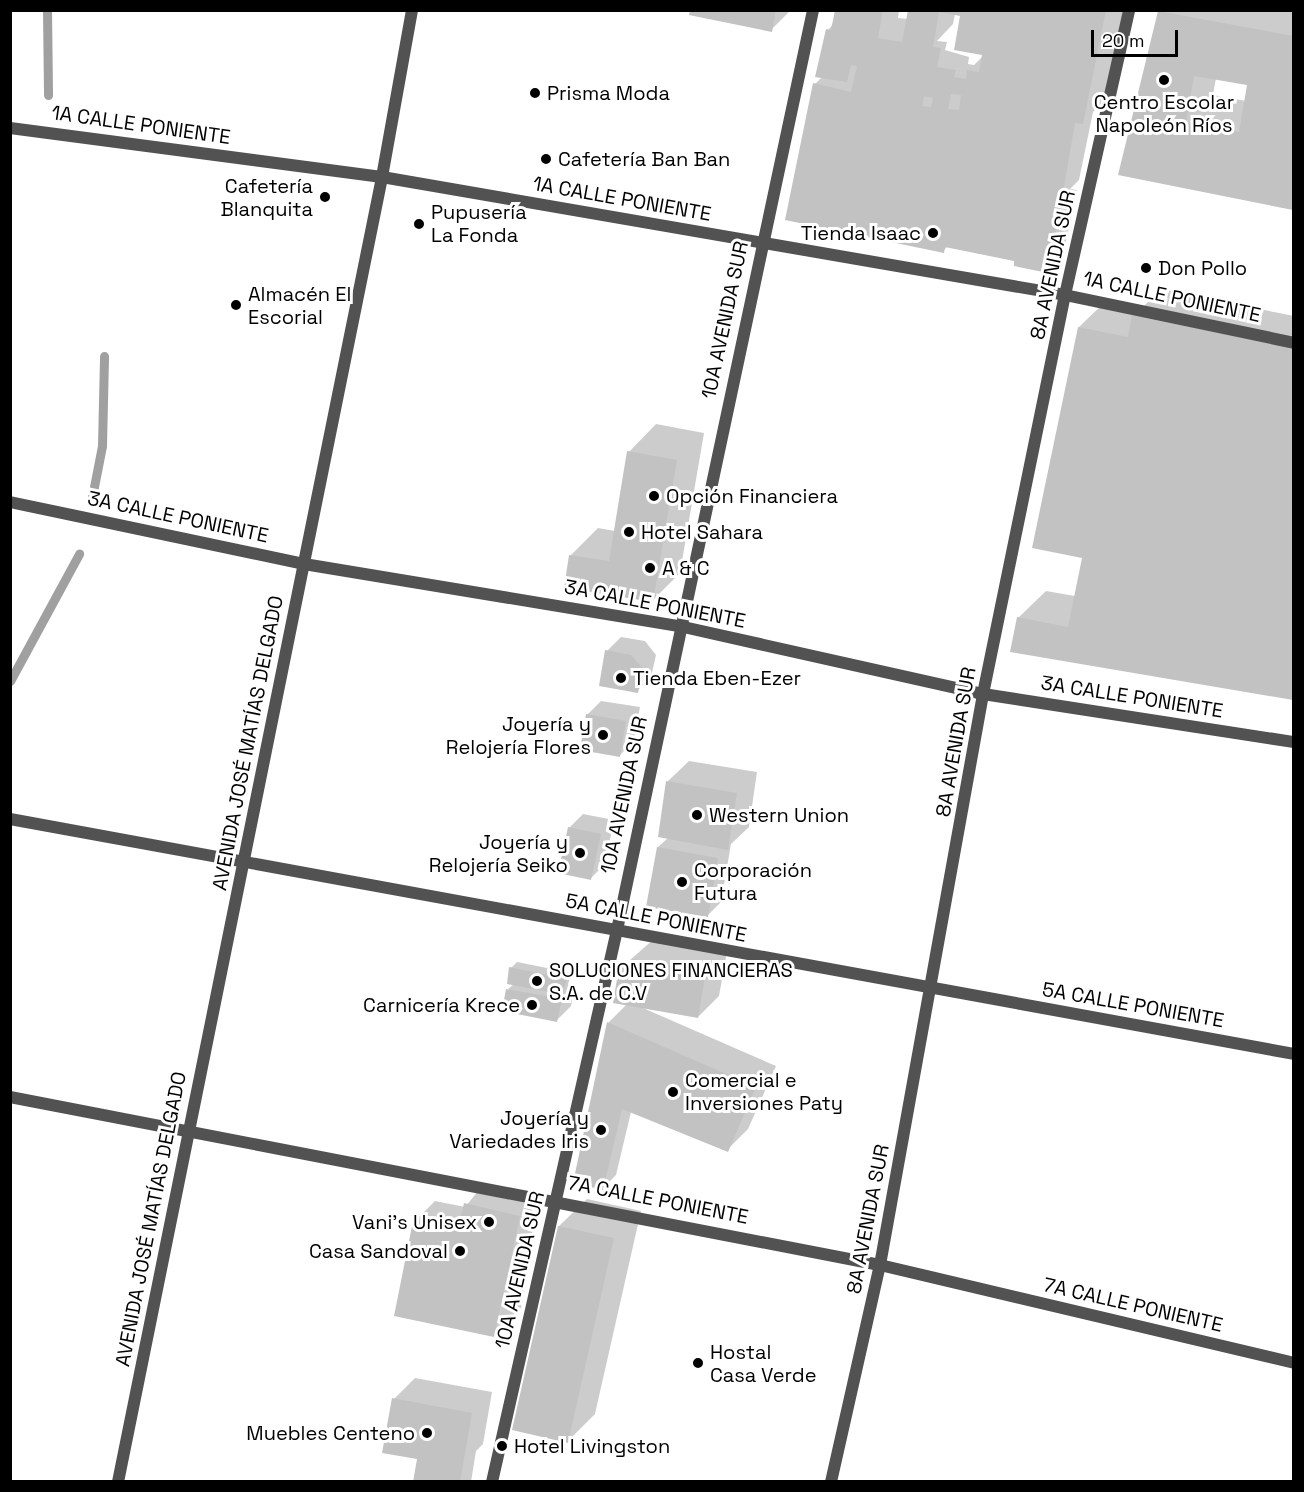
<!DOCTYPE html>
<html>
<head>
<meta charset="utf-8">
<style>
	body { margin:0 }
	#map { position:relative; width:1304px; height:1492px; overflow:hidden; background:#fff; font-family:"Space Grotesk",sans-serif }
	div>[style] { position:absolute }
	.shadow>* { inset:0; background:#0003 }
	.stream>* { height:9px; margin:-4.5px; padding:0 4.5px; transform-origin:4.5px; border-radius:4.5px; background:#a0a0a0 }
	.building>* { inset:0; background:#c2c2c2 }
	.minor>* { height:12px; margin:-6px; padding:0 6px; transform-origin:6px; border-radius:6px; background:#525252 }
	.tertiary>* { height:12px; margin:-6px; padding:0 6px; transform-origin:6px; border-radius:6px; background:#525252 }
	.dots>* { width:16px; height:16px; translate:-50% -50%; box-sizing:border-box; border:3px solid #fff; border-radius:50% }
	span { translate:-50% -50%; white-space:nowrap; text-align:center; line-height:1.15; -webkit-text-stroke:6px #fff; paint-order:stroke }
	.poi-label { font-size:20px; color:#000 }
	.left { translate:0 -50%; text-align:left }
	.right { translate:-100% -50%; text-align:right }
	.street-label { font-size:20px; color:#000 }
	.frame { position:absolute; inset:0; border:12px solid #000; pointer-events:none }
	.scale { position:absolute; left:1091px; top:30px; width:87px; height:27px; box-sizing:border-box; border:3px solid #000; border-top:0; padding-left:8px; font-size:18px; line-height:21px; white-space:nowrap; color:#000; -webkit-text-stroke:4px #fff; paint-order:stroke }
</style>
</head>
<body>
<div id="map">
	<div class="shadow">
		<i style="clip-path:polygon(692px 10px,791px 10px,771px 30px)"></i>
		<i style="clip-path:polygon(evenodd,837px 10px,899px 10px,898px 18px,908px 19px,909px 10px,1127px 10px,1110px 95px,1093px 112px,1079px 180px,1070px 189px,1077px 190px,1064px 251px,1049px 266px,1017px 256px,948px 246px,943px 251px,815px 84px,822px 77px,828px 30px,834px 23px,837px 10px,955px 14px,962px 15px,983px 56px,974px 65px,968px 64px,969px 57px,945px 50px,947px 42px,937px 41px,953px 24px,955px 14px)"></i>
		<i style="clip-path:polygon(evenodd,1294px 10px,1294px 209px,1120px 174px,1160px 10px,1294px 10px,1216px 78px,1249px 84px,1246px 101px,1213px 95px,1216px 78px)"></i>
		<i style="clip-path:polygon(1161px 289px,1294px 316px,1294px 699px,1012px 651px,1018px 618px,1046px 591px,1075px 596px,1084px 557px,1079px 327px,1107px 300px,1143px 307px)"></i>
		<i style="clip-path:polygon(656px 424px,704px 433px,680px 573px,652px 601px,570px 556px,598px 528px,615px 531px,629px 452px)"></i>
		<i style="clip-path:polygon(621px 637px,645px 641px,656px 655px,651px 677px,637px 691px,607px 651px)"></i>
		<i style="clip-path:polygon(601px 701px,640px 707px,634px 741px,620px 755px,587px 715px)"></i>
		<i style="clip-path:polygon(689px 761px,757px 772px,749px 827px,731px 844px,721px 902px,707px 916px,658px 847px,669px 837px,668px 781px)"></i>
		<i style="clip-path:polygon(583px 814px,614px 820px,605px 864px,591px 878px,569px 828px)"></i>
		<i style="clip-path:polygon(655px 938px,727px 951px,719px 996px,698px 1017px,643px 1008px,776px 1066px,748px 1129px,727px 1150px,631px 1112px,616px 1175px,602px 1189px,608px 1023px,627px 1004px,621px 968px)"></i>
		<i style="clip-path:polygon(517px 962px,572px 973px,568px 984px,575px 985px,571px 1006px,557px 1020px,508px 989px,514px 984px,511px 968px)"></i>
		<i style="clip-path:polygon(479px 1190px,534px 1202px,530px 1220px,535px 1221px,527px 1254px,532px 1255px,521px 1308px,493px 1335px,414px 1222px,435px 1201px,465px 1207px)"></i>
		<i style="clip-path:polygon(587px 1199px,641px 1211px,595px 1414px,568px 1441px,559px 1226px)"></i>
		<i style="clip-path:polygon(415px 1378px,492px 1392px,483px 1444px,476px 1451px,471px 1482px,415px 1482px,419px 1460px,394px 1399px)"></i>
	</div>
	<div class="stream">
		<i style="left:47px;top:10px;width:85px;rotate:89.3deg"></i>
		<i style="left:92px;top:497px;width:52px;rotate:-78.9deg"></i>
		<i style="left:102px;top:446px;width:90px;rotate:-88.7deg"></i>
		<i style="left:10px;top:681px;width:145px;rotate:-61.5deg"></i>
	</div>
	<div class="building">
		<i style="clip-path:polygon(690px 10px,776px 10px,772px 32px,689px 15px)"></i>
		<i style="clip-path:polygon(evenodd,835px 10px,883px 10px,878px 38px,902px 42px,908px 10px,1106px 10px,1083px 124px,1075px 123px,1050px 267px,1043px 272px,1014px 266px,1014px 261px,945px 247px,944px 253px,785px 220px,813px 83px,851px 92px,857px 66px,851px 65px,847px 82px,815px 77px,826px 29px,831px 30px,835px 10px,939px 12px,960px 16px,954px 50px,982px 55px,979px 72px,967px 70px,966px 79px,954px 77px,956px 70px,937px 67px,941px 48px,933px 47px,939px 12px,835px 10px,951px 94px,961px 95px,959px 110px,948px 109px,951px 94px,835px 10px,924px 96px,933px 98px,931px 107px,922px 106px,924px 96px)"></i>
		<i style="clip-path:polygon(evenodd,1158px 11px,1293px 36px,1293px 210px,1118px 175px,1158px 11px,1194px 76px,1247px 85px,1239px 132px,1186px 123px,1194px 76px)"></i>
		<i style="clip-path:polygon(1132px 315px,1293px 348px,1293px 700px,1010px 652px,1017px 617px,1068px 627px,1082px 558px,1032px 548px,1078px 327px,1128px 337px)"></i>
		<i style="clip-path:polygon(627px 451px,677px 460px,653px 602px,564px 588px,569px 555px,609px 561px)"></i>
		<i style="clip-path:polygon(605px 650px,631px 655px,643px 669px,638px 693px,599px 686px)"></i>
		<i style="clip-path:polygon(586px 714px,626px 721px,620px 757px,580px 750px)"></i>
		<i style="clip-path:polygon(666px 781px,737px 793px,728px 850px,658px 837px)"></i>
		<i style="clip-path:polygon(568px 827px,601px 834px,591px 880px,558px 873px)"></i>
		<i style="clip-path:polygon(657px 847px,718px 858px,708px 917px,646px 907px)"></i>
		<i style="clip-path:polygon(633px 959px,706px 971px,698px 1018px,613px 1003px,619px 967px)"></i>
		<i style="clip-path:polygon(509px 967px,567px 979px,562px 994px,507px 984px)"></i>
		<i style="clip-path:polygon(506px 989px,562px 999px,557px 1022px,502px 1011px)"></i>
		<i style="clip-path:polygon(607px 1022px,756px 1087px,728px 1152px,622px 1109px,603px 1190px,573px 1183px)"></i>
		<i style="clip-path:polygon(464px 1203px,520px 1216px,494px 1337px,394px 1316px,413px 1221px,458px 1229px)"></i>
		<i style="clip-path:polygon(558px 1226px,614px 1238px,568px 1443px,512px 1430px)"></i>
		<i style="clip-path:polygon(392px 1398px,472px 1413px,460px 1482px,413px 1482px,417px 1459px,382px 1453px)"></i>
	</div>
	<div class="minor">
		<i style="left:10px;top:128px;width:375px;rotate:7.5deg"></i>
		<i style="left:382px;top:177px;width:693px;rotate:9.8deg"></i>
		<i style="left:1065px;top:295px;width:234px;rotate:11.8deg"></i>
		<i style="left:10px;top:502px;width:300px;rotate:11.9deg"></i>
		<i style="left:304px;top:564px;width:380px;rotate:9.4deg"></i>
		<i style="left:679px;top:626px;width:312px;rotate:12.6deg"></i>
		<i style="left:983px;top:694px;width:315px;rotate:8.8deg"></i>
		<i style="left:10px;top:819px;width:1305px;rotate:10.37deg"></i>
		<i style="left:10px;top:1097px;width:886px;rotate:10.93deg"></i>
		<i style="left:880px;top:1265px;width:425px;rotate:13.3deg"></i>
		<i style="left:492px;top:1482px;width:566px;rotate:-77.24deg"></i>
		<i style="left:617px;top:930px;width:941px;rotate:-77.97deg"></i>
	</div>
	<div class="tertiary">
		<i style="left:118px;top:1482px;width:1331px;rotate:-78.56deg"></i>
		<i style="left:382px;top:177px;width:170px;rotate:-79.8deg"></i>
		<i style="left:831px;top:1482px;width:222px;rotate:-77.3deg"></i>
		<i style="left:880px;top:1265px;width:580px;rotate:-79.77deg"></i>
		<i style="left:983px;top:694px;width:407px;rotate:-78.4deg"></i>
		<i style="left:1065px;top:295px;width:292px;rotate:-77.3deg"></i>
	</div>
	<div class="dots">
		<i style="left:1164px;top:80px;background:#000"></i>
		<i style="left:535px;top:93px;background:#000"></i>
		<i style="left:546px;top:159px;background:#000"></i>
		<i style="left:325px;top:197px;background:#000"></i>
		<i style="left:419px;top:224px;background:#000"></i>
		<i style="left:933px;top:233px;background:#000"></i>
		<i style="left:1146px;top:268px;background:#000"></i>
		<i style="left:236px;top:305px;background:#000"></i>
		<i style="left:654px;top:496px;background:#000"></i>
		<i style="left:629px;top:532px;background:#000"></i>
		<i style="left:650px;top:568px;background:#000"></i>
		<i style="left:621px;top:678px;background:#000"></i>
		<i style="left:603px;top:735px;background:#000"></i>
		<i style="left:697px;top:815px;background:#000"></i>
		<i style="left:580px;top:853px;background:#000"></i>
		<i style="left:682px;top:882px;background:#000"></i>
		<i style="left:537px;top:981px;background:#000"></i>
		<i style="left:532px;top:1005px;background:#000"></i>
		<i style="left:673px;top:1092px;background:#000"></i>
		<i style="left:601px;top:1130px;background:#000"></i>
		<i style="left:489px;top:1222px;background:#000"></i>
		<i style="left:460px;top:1251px;background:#000"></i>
		<i style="left:698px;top:1363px;background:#000"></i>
		<i style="left:427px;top:1433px;background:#000"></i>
		<i style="left:502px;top:1446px;background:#000"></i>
	</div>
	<div class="poi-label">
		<span class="left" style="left:547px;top:93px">Prisma Moda</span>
		<span style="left:1164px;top:114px">Centro Escolar<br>Napoleón Ríos</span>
		<span class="left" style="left:558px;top:159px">Cafetería Ban Ban</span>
		<span class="right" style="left:313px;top:198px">Cafetería<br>Blanquita</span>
		<span class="left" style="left:431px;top:224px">Pupusería<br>La Fonda</span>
		<span class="right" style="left:921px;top:233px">Tienda Isaac</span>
		<span class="left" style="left:1158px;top:268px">Don Pollo</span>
		<span class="left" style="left:248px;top:306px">Almacén El<br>Escorial</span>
		<span class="left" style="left:666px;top:496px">Opción Financiera</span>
		<span class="left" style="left:641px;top:532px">Hotel Sahara</span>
		<span class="left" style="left:662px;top:568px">A &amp; C</span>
		<span class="left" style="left:633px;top:678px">Tienda Eben-Ezer</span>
		<span class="right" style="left:591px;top:736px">Joyería y<br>Relojería Flores</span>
		<span class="left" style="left:709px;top:815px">Western Union</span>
		<span class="right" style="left:568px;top:854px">Joyería y<br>Relojería Seiko</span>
		<span class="left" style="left:694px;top:882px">Corporación<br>Futura</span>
		<span class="left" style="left:549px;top:982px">SOLUCIONES FINANCIERAS<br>S.A. de C.V</span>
		<span class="right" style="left:520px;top:1005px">Carnicería Krece</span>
		<span class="left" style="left:685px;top:1092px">Comercial e<br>Inversiones Paty</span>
		<span class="right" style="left:589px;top:1130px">Joyería y<br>Variedades Iris</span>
		<span class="right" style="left:477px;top:1222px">Vani's Unisex</span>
		<span class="right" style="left:448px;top:1251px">Casa Sandoval</span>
		<span class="left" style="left:710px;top:1364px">Hostal<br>Casa Verde</span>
		<span class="right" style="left:415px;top:1433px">Muebles Centeno</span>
		<span class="left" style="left:514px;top:1446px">Hotel Livingston</span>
	</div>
	<div class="street-label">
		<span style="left:141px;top:125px;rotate:8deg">1A CALLE PONIENTE</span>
		<span style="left:622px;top:199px;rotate:10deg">1A CALLE PONIENTE</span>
		<span style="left:1053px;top:265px;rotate:-78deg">8A AVENIDA SUR</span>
		<span style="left:1172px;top:297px;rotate:12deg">1A CALLE PONIENTE</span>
		<span style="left:725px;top:320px;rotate:-78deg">10A AVENIDA SUR</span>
		<span style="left:178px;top:517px;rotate:12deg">3A CALLE PONIENTE</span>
		<span style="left:655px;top:604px;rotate:11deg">3A CALLE PONIENTE</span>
		<span style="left:1132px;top:697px;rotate:9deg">3A CALLE PONIENTE</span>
		<span style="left:956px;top:742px;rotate:-80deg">8A AVENIDA SUR</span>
		<span style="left:248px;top:743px;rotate:-79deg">AVENIDA JOSÉ MATÍAS DELGADO</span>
		<span style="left:624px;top:795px;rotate:-78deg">10A AVENIDA SUR</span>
		<span style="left:656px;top:918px;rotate:11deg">5A CALLE PONIENTE</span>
		<span style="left:1133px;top:1005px;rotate:10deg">5A CALLE PONIENTE</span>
		<span style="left:658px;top:1200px;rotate:11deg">7A CALLE PONIENTE</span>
		<span style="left:151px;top:1219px;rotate:-79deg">AVENIDA JOSÉ MATÍAS DELGADO</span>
		<span style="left:868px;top:1219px;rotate:-79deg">8A AVENIDA SUR</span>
		<span style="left:520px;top:1270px;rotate:-77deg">10A AVENIDA SUR</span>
		<span style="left:1133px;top:1305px;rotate:13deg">7A CALLE PONIENTE</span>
	</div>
	<div class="frame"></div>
	<div class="scale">20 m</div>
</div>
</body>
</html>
